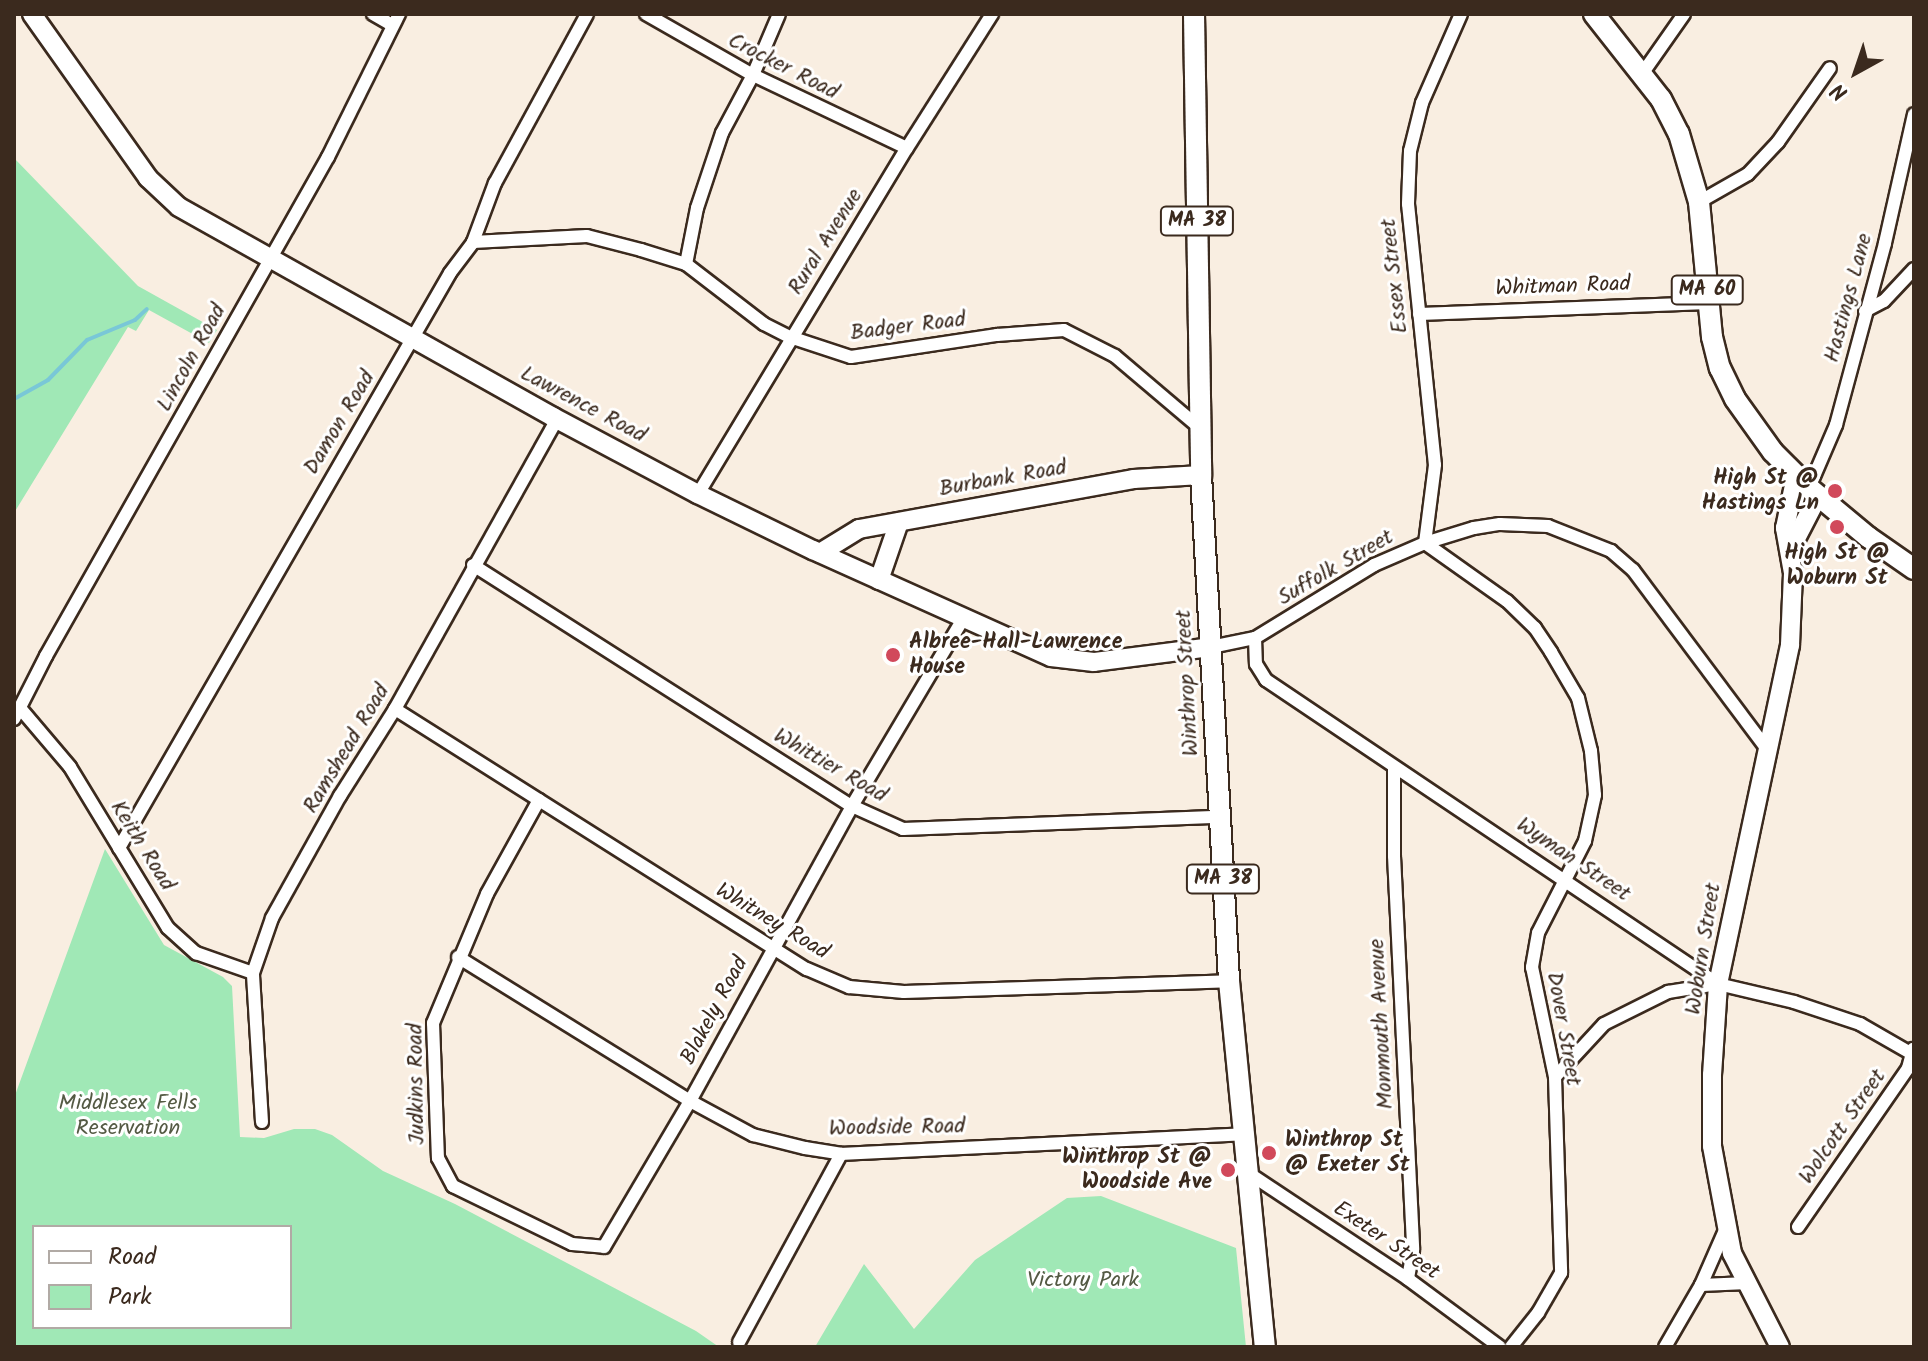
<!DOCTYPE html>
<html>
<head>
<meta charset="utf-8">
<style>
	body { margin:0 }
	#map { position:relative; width:1928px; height:1361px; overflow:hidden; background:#f9eee1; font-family:Kalam,sans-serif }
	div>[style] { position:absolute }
	.green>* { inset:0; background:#a0e8b6 }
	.stream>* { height:4px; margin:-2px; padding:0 2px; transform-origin:2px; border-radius:2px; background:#79c7d7 }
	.roads { filter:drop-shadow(2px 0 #3b2a1e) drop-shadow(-2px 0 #3b2a1e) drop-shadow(0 2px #3b2a1e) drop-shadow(0 -2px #3b2a1e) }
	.street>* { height:12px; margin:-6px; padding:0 6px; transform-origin:6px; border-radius:6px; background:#fff }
	.secondary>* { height:18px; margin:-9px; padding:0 9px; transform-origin:9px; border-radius:9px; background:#fff }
	.primary>* { height:20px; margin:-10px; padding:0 10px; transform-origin:10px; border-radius:10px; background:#fff }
	.dots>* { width:22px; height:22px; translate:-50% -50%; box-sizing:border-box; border:4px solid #fff; border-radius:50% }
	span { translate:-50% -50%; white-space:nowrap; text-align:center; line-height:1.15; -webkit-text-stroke:6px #fff; paint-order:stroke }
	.shield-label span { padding:2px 6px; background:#fff; border:2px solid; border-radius:6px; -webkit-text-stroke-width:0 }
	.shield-label { font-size:20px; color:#3b2a1e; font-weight:700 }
	.street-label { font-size:22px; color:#3b2a1e }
	.poi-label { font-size:22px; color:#3b2a1e; font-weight:700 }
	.right { translate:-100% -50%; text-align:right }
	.left { translate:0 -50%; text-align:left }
	.park-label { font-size:22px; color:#545a44 }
	.frame { position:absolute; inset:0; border:16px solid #3b2a1e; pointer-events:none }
	.legend { position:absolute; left:32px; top:1225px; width:260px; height:104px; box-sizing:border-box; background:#fff; border:2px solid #b1aaa5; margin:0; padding:10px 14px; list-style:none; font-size:24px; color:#3b2a1e }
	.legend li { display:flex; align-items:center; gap:16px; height:40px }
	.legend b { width:40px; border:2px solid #b1aaa5 }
	.north { position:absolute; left:1816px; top:32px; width:80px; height:80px; -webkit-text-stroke:6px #fff; paint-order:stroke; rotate:220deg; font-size:22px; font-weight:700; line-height:32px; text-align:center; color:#3b2a1e }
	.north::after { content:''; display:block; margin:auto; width:28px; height:36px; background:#3b2a1e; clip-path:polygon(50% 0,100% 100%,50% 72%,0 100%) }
</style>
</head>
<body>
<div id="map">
	<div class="green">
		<i style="clip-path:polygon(14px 158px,138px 286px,217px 330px,209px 343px,149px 310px,136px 331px,128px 327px,14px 513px)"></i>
		<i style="clip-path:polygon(evenodd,105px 849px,164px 945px,223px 977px,232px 986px,240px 1137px,264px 1138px,294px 1129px,315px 1129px,332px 1135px,383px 1171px,455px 1204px,696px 1331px,719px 1347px,14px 1347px,14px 1098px,105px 849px,290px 1227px,290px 1327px,34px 1327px,34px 1227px,290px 1227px)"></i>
		<i style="clip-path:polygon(1101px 1196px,1236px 1248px,1246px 1347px,815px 1347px,864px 1264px,914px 1329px,975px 1260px,1067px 1198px)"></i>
	</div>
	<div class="stream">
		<i style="left:14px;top:399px;width:39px;rotate:-29deg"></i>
		<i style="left:48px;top:380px;width:56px;rotate:-45.7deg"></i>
		<i style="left:87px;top:340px;width:52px;rotate:-22.6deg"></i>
		<i style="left:135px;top:320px;width:16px;rotate:-43deg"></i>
	</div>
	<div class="roads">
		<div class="street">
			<i style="left:373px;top:14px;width:22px;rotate:30deg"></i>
			<i style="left:646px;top:14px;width:123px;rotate:29.7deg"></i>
			<i style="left:753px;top:75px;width:170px;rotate:25.4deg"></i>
			<i style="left:1461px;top:14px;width:97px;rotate:113.7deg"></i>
			<i style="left:1422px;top:103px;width:49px;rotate:104deg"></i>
			<i style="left:1410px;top:151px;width:53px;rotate:92.2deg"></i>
			<i style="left:1408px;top:204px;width:262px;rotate:84.1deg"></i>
			<i style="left:1435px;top:465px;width:79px;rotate:97.3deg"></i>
			<i style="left:1425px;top:543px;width:100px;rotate:35.3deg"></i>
			<i style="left:1507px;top:601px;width:39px;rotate:44deg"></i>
			<i style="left:1535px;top:628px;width:29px;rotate:56deg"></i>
			<i style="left:1551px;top:652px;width:53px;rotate:59.6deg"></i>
			<i style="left:1578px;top:698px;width:55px;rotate:76.2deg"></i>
			<i style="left:1591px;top:751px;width:44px;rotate:84.8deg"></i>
			<i style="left:1595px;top:795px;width:47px;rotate:102.3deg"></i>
			<i style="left:1585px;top:841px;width:103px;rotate:117.1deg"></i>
			<i style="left:1538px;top:933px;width:35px;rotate:100deg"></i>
			<i style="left:1532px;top:967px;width:112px;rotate:78.2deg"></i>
			<i style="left:1555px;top:1077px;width:196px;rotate:88.2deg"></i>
			<i style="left:1561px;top:1273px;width:46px;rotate:119.9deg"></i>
			<i style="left:1538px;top:1313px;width:43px;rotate:128.5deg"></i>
			<i style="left:1642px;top:74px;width:73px;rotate:-55deg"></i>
			<i style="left:1699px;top:202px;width:56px;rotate:-29.7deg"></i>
			<i style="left:1748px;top:174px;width:44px;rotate:-46.8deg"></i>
			<i style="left:1778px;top:142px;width:90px;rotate:-54.9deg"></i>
			<i style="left:473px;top:242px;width:114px;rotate:-3deg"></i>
			<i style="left:587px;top:236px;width:56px;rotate:14.5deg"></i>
			<i style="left:641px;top:250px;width:47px;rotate:17.3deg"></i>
			<i style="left:686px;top:264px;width:98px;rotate:37.6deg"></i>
			<i style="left:764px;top:324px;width:29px;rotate:27deg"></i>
			<i style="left:790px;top:337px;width:64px;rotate:18.2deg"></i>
			<i style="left:851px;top:357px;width:148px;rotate:-8.6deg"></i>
			<i style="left:997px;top:335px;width:67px;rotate:-4.3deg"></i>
			<i style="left:1064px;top:330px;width:57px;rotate:27deg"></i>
			<i style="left:1115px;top:356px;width:113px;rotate:40.3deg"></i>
			<i style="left:686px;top:264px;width:57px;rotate:-78.9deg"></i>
			<i style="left:697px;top:208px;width:79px;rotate:-71.6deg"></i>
			<i style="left:722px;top:133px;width:66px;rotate:-61.9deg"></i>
			<i style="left:753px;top:75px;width:66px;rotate:-66.9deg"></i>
			<i style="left:1865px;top:311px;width:21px;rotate:-28deg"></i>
			<i style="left:1884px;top:301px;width:44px;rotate:-46.8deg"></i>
			<i style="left:1419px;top:314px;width:290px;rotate:-2.2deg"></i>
			<i style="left:1809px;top:488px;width:69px;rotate:-66.8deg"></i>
			<i style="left:1836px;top:425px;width:188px;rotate:-74.9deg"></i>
			<i style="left:1885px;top:243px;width:132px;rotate:-77.3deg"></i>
			<i style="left:698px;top:494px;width:404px;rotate:-58.9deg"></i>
			<i style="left:907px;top:148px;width:159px;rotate:-57.6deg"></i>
			<i style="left:473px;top:565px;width:449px;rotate:32.5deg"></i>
			<i style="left:852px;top:806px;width:56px;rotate:24.3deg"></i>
			<i style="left:903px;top:829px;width:316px;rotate:-2.2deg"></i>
			<i style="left:1255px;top:638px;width:26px;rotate:88deg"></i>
			<i style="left:1256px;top:664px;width:19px;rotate:58deg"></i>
			<i style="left:1266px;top:680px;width:545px;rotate:33.92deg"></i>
			<i style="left:1718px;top:984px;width:78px;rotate:13.3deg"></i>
			<i style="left:1794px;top:1002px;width:70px;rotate:18.4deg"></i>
			<i style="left:1860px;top:1024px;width:62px;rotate:29.9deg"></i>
			<i style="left:1211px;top:647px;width:45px;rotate:-11.6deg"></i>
			<i style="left:1255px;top:638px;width:140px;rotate:-31.5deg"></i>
			<i style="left:1374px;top:565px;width:56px;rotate:-23.3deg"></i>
			<i style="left:1425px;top:543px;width:51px;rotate:-17deg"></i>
			<i style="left:1474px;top:528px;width:26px;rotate:-9deg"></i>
			<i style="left:1500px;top:524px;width:48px;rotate:2.4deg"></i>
			<i style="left:1548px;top:526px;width:68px;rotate:21.6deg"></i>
			<i style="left:1611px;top:551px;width:29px;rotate:41deg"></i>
			<i style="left:1633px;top:570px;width:222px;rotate:53.2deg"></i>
			<i style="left:20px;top:708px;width:77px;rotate:49.7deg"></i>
			<i style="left:70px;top:767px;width:188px;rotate:58.7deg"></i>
			<i style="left:168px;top:928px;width:38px;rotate:42deg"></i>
			<i style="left:196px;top:953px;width:60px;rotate:19.3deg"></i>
			<i style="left:395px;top:709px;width:487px;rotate:32.3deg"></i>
			<i style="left:807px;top:969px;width:46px;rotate:23.2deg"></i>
			<i style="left:849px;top:987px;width:55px;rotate:5.2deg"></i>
			<i style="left:904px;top:992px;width:325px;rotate:-1.9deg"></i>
			<i style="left:14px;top:719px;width:71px;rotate:-63.1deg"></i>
			<i style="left:46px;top:656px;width:573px;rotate:-60.53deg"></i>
			<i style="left:328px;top:157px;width:160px;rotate:-63.6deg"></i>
			<i style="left:1394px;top:767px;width:89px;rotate:90deg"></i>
			<i style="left:1394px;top:856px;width:394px;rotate:87.2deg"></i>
			<i style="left:1413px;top:1250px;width:29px;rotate:100deg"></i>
			<i style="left:539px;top:800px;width:107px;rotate:119deg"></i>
			<i style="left:487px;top:894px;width:140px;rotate:112.7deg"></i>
			<i style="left:433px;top:1023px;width:135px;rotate:87.9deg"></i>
			<i style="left:438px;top:1158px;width:32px;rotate:62deg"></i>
			<i style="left:453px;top:1186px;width:132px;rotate:26deg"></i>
			<i style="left:572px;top:1244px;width:32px;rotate:5deg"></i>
			<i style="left:604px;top:1247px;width:169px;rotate:-59.5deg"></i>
			<i style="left:690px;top:1101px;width:337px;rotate:-61.2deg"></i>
			<i style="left:852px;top:806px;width:220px;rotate:-59.3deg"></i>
			<i style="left:119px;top:848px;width:663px;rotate:-60.07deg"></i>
			<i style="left:450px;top:273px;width:39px;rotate:-53deg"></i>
			<i style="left:473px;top:242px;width:63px;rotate:-69.6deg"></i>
			<i style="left:495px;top:183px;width:192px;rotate:-61.4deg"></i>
			<i style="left:458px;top:957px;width:273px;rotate:31.8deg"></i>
			<i style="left:690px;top:1101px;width:72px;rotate:28.4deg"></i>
			<i style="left:753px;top:1135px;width:54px;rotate:14deg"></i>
			<i style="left:805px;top:1148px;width:36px;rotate:9deg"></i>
			<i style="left:841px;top:1154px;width:402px;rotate:-2.8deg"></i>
			<i style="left:1555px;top:1077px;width:72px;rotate:-47.2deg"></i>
			<i style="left:1604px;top:1024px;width:72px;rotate:-26.6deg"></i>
			<i style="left:1668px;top:992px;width:51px;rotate:-9.1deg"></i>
			<i style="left:262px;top:1122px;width:149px;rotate:-93.5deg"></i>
			<i style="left:253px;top:973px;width:58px;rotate:-70.9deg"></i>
			<i style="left:272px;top:918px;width:140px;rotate:-60.9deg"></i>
			<i style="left:340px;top:796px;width:103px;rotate:-57.7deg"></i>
			<i style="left:395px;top:709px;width:332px;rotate:-60.8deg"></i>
			<i style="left:1247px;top:1172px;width:193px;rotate:33.6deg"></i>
			<i style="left:1408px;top:1279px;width:114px;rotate:36.5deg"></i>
			<i style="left:1798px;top:1227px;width:193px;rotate:-55.3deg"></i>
			<i style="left:1908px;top:1068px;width:20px;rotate:-75deg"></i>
			<i style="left:1701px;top:1285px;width:47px;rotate:-2.4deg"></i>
			<i style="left:739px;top:1342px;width:214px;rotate:-61.5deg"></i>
			<i style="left:1665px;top:1347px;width:72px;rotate:-59.9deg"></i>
			<i style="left:1701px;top:1285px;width:62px;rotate:-66.3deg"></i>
		</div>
		<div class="secondary">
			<i style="left:32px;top:14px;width:201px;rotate:54.7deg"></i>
			<i style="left:148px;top:178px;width:42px;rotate:43.1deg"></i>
			<i style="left:179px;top:207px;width:429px;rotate:29.3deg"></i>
			<i style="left:553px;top:417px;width:164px;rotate:28deg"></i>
			<i style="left:698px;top:494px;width:128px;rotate:26deg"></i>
			<i style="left:813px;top:550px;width:261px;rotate:24.2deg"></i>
			<i style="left:1051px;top:657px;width:43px;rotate:6.6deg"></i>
			<i style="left:1094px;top:662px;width:118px;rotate:-7.3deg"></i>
			<i style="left:1790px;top:550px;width:61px;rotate:-62.6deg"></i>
			<i style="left:820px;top:553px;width:46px;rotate:-31.6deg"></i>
			<i style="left:859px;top:529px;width:280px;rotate:-10.3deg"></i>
			<i style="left:1134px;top:479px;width:67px;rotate:-3.4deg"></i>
			<i style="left:879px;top:580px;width:61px;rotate:-71deg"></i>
			<i style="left:1780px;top:1347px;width:106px;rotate:-117.1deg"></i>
			<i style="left:1732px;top:1253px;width:109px;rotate:-100.6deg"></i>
			<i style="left:1712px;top:1146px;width:71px;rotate:-90deg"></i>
			<i style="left:1712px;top:1075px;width:91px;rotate:-86.2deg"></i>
			<i style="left:1718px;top:984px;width:347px;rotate:-78deg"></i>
			<i style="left:1790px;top:645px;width:72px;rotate:-87.6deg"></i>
			<i style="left:1793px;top:573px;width:46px;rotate:-100.1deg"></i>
			<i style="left:1785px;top:528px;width:53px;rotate:-78.1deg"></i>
		</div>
		<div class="primary">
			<i style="left:1194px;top:14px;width:461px;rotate:89.1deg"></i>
			<i style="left:1201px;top:475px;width:507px;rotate:86.83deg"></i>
			<i style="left:1229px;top:981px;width:368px;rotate:84.4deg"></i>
			<i style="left:1594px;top:14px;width:108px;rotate:51.8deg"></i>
			<i style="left:1661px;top:99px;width:39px;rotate:63deg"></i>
			<i style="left:1679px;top:134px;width:71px;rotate:73.6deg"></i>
			<i style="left:1699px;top:202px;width:136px;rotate:84.5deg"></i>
			<i style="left:1712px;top:337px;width:32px;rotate:76deg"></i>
			<i style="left:1720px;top:368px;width:34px;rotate:64deg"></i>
			<i style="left:1735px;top:399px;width:65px;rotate:54.4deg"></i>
			<i style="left:1773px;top:452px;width:51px;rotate:45deg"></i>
			<i style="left:1809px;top:488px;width:77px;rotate:39.7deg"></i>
			<i style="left:1868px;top:537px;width:56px;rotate:34.8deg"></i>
		</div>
	</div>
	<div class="dots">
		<i style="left:1835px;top:491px;background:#d1495b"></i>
		<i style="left:1837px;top:527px;background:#d1495b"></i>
		<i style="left:893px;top:655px;background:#d1495b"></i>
		<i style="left:1269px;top:1153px;background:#d1495b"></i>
		<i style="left:1228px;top:1170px;background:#d1495b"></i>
	</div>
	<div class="shield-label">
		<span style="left:1197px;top:221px">MA 38</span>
		<span style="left:1707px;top:290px">MA 60</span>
		<span style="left:1223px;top:879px">MA 38</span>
	</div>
	<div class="street-label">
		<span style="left:783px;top:67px;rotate:27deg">Crocker Road</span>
		<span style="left:826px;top:242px;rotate:-58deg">Rural Avenue</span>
		<span style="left:1395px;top:276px;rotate:-96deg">Essex Street</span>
		<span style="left:1563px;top:287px;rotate:-2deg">Whitman Road</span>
		<span style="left:1849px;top:298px;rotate:-75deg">Hastings Lane</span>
		<span style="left:908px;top:327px;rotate:-7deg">Badger Road</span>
		<span style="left:192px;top:358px;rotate:-61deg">Lincoln Road</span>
		<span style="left:583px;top:405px;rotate:28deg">Lawrence Road</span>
		<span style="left:340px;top:423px;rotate:-59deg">Damon Road</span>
		<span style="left:1003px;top:479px;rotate:-10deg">Burbank Road</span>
		<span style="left:1336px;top:568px;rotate:-30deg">Suffolk Street</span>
		<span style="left:1188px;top:683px;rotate:-93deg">Winthrop Street</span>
		<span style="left:347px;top:749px;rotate:-59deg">Ramshead Road</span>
		<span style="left:830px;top:766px;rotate:30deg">Whittier Road</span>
		<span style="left:142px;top:846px;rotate:58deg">Keith Road</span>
		<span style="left:1573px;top:860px;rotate:34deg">Wyman Street</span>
		<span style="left:772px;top:922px;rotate:31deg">Whitney Road</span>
		<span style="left:1704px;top:949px;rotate:-81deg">Woburn Street</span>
		<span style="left:715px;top:1011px;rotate:-62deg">Blakely Road</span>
		<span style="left:1382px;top:1024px;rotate:-93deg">Monmouth Avenue</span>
		<span style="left:1563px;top:1029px;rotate:80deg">Dover Street</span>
		<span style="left:417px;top:1084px;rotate:-91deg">Judkins Road</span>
		<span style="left:1843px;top:1127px;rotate:-55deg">Wolcott Street</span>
		<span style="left:897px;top:1128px;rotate:-1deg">Woodside Road</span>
		<span style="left:1386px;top:1241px;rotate:34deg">Exeter Street</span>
	</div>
	<div class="poi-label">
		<span class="right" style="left:1819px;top:491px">High St @<br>Hastings Ln</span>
		<span style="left:1837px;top:566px">High St @<br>Woburn St</span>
		<span class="left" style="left:909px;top:655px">Albree-Hall-Lawrence<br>House</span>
		<span class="left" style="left:1285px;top:1153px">Winthrop St<br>@ Exeter St</span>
		<span class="right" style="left:1212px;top:1170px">Winthrop St @<br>Woodside Ave</span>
	</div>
	<div class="park-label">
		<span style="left:128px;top:1116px">Middlesex Fells<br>Reservation</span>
		<span style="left:1083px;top:1281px">Victory Park</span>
	</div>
	<div class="frame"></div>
	<ul class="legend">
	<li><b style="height:10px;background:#fff"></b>Road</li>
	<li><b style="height:22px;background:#a0e8b6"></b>Park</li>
	</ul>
	<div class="north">N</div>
</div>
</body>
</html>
